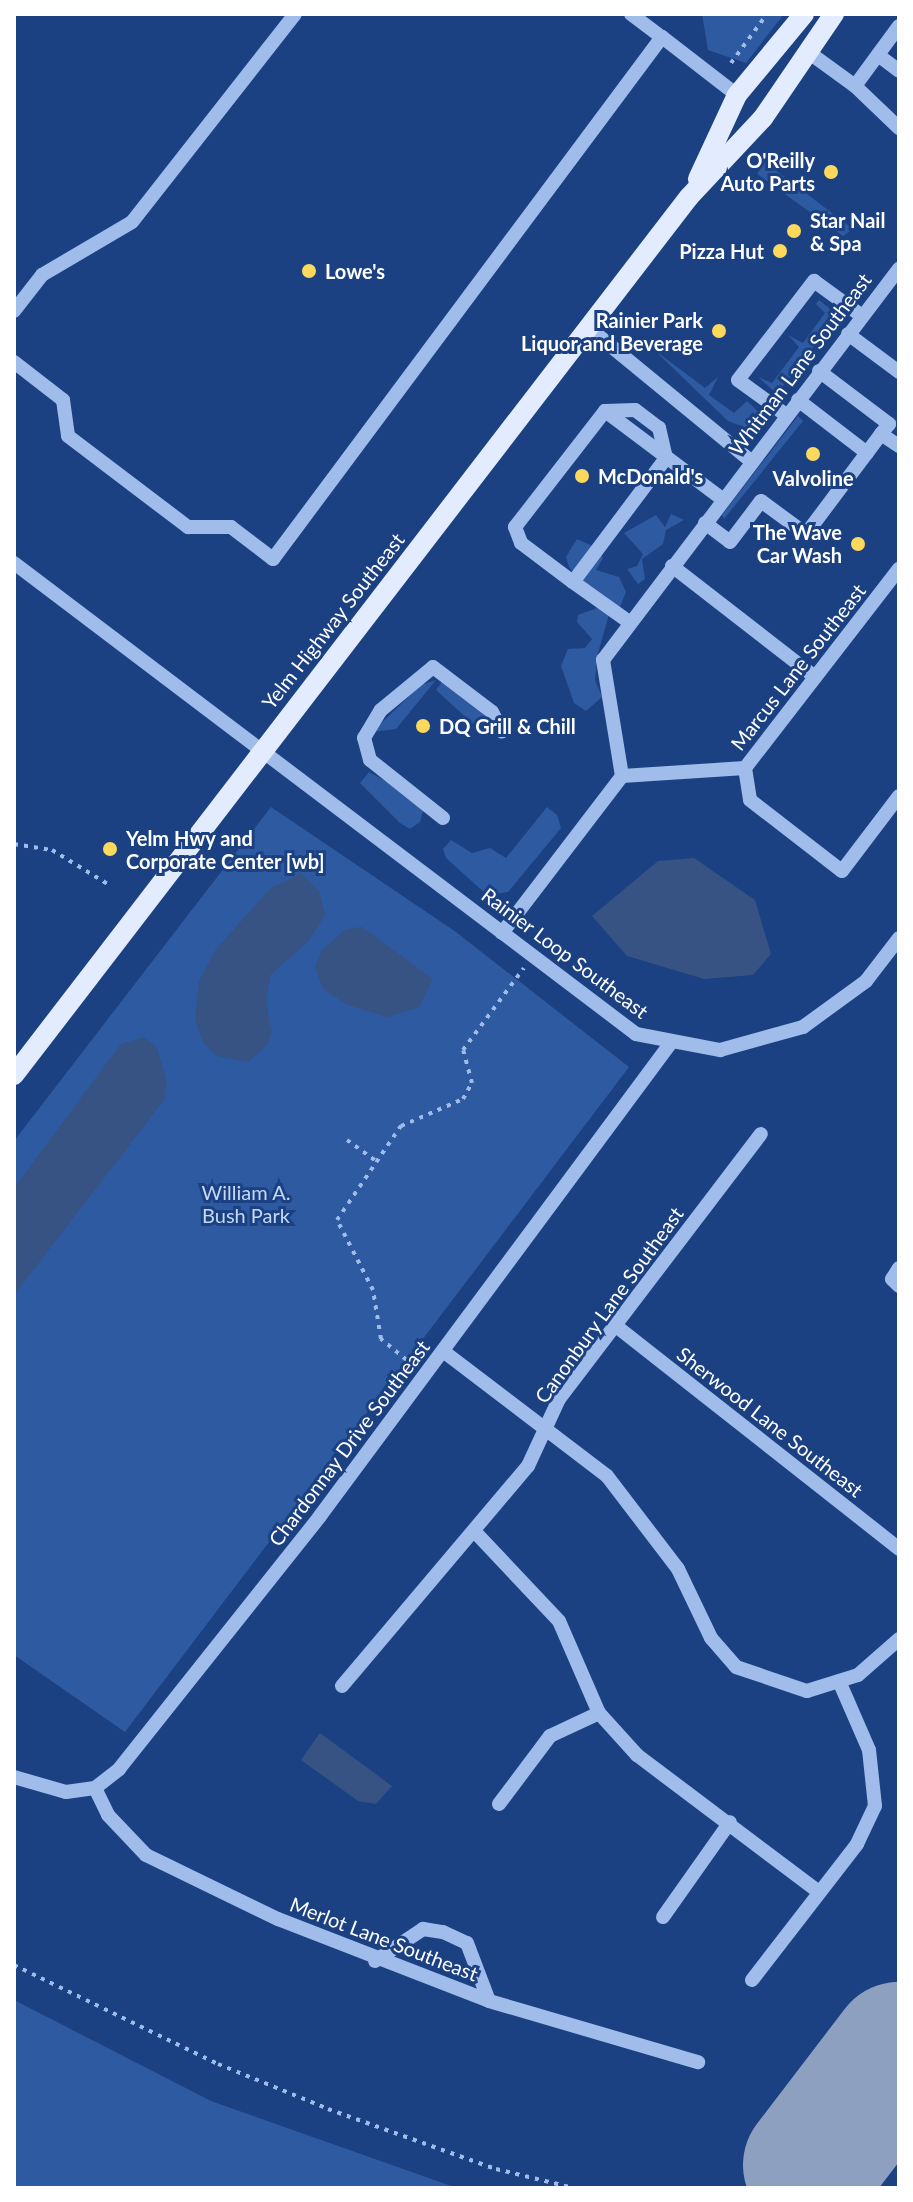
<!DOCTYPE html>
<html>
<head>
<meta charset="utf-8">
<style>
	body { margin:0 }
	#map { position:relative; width:913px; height:2202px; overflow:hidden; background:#1b4182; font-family:Lato,sans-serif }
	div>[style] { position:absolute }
	.green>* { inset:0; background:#2e5aa1 }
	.water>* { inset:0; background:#365383 }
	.runway>* { height:136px; margin:-68px; padding:0 68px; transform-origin:68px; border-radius:68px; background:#8da0c0 }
	.path>* { height:4px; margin-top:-2px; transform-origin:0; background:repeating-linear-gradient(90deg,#9fbcea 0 4px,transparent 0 10px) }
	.minor>* { height:14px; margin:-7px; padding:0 7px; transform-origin:7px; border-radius:7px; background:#9fbcea }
	.major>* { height:20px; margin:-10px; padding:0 10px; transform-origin:10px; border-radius:10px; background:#e3ecfe }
	.dots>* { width:22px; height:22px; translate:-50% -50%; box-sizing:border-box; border:4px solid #1b4182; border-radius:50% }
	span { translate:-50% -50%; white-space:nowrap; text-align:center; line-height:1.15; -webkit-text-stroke:6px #1b4182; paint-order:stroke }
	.poi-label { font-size:20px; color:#fff; font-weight:700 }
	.right { translate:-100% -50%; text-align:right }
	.left { translate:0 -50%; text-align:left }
	.street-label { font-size:20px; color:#fff }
	.park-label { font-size:20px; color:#c4d8f8 }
	.frame { position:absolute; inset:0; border:16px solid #fff; pointer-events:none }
</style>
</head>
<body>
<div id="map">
	<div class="green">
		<i style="clip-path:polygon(702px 14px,784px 14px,746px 63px,708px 50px)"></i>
		<i style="clip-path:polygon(765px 162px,853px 229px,843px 236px,757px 174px)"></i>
		<i style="clip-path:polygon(819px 300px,838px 315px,777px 394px,758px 377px,772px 383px,799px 347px,788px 335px,803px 343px,825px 313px,816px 304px)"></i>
		<i style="clip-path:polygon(652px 348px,705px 388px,718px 377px,709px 395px,734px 413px,747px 401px,763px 416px,752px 430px,728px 421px)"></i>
		<i style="clip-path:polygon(798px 416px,803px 421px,724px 519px,722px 515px)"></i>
		<i style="clip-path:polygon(671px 514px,684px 520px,666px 530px,663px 544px,642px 559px,645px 579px,638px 584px,627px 569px,637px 566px,643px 554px,624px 533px,656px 515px,665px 527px)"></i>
		<i style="clip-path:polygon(577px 539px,597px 548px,603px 558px,596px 570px,619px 577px,626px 592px,620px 607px,610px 611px,598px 653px,595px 680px,602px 697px,586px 711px,574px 703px,561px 666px,568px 649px,585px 648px,592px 639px,577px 622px,578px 615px,600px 607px,569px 567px,566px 557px)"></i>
		<i style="clip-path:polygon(436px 680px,396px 729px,372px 732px,421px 685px)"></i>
		<i style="clip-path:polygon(442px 682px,488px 718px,482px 732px,436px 690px)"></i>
		<i style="clip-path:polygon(369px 772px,404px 791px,423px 811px,420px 822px,410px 829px,400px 823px,360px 783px)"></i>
		<i style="clip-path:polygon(271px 807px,456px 932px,629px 1067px,125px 1732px,14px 1655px,14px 1141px)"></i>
		<i style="clip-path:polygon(547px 807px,557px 815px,561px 828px,508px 892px,487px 895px,446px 858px,443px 849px,451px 840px,472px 853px,490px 848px,506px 858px)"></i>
		<i style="clip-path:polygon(14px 2000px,211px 2101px,457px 2188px,14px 2188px)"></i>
	</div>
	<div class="water">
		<i style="clip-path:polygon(694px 858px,755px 900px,771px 954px,753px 975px,704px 979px,627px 956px,592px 916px,658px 861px)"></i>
		<i style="clip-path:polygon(301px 873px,320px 892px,325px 915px,308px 942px,271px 974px,266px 1000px,272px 1032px,267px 1045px,248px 1062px,217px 1056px,204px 1044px,195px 1020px,199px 981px,216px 949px,270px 889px)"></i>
		<i style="clip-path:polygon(362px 927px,433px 979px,419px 1007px,387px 1017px,348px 1005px,323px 989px,315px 967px,321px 951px,346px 929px)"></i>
		<i style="clip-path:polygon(144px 1037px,157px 1048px,167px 1083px,164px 1100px,14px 1295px,14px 1188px,121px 1044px)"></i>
		<i style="clip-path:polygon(320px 1733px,392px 1786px,376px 1804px,358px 1801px,301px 1760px)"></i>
	</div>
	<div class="runway">
		<i style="left:811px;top:2165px;width:145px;rotate:-52.6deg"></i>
	</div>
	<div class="path">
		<i style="left:731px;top:63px;width:61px;rotate:-53.7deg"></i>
		<i style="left:14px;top:844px;width:38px;rotate:9deg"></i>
		<i style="left:52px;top:850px;width:69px;rotate:31.4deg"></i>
		<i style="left:347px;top:1140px;width:36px;rotate:36deg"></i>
		<i style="left:414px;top:1366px;width:43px;rotate:-140.7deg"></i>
		<i style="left:381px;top:1339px;width:50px;rotate:-99.3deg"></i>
		<i style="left:373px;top:1290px;width:79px;rotate:-117.2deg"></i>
		<i style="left:337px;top:1220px;width:114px;rotate:-55.8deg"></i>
		<i style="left:401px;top:1126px;width:68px;rotate:-23.5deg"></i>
		<i style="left:463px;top:1099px;width:18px;rotate:-61deg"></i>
		<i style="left:472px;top:1083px;width:34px;rotate:-105deg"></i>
		<i style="left:463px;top:1050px;width:102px;rotate:-53.4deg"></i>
		<i style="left:14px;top:1965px;width:227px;rotate:25.9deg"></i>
		<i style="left:218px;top:2064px;width:119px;rotate:22.2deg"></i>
		<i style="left:328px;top:2109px;width:178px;rotate:19.7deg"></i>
		<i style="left:496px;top:2169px;width:80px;rotate:13.7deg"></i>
	</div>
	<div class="minor">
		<i style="left:631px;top:14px;width:39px;rotate:37deg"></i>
		<i style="left:899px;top:26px;width:74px;rotate:126.3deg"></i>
		<i style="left:855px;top:86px;width:61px;rotate:43.7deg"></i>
		<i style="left:811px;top:54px;width:54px;rotate:36deg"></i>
		<i style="left:878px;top:55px;width:26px;rotate:37deg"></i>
		<i style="left:14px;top:311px;width:46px;rotate:-52.1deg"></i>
		<i style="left:42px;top:275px;width:104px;rotate:-30.5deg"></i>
		<i style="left:132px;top:222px;width:264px;rotate:-51.9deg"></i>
		<i style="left:589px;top:328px;width:210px;rotate:39.4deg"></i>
		<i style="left:848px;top:334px;width:64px;rotate:36.7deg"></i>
		<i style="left:14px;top:362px;width:62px;rotate:37.8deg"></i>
		<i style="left:63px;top:400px;width:36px;rotate:82deg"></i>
		<i style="left:68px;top:436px;width:151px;rotate:37.2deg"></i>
		<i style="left:188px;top:527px;width:43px"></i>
		<i style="left:231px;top:527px;width:53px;rotate:37.3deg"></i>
		<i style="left:273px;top:559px;width:651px;rotate:-53.31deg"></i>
		<i style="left:662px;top:37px;width:95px;rotate:37.7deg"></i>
		<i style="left:819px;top:371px;width:88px;rotate:37.1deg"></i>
		<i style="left:889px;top:424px;width:13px;rotate:129deg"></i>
		<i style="left:798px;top:400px;width:87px;rotate:37.5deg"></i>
		<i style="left:605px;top:411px;width:146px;rotate:36.9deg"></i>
		<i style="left:786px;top:415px;width:59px;rotate:-143.9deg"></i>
		<i style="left:738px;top:380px;width:125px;rotate:-52.5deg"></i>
		<i style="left:814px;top:281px;width:59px;rotate:36.1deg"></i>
		<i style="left:705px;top:523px;width:31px;rotate:37deg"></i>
		<i style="left:730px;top:542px;width:51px;rotate:-52.9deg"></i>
		<i style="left:761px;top:501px;width:56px;rotate:36.3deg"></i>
		<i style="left:806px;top:534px;width:125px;rotate:-53.1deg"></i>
		<i style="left:881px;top:434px;width:22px;rotate:34deg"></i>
		<i style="left:14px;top:563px;width:780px;rotate:37.13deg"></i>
		<i style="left:636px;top:1034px;width:86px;rotate:10.8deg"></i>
		<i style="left:720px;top:1050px;width:86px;rotate:-15.5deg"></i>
		<i style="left:803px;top:1027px;width:78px;rotate:-36.1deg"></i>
		<i style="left:866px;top:981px;width:54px;rotate:-52.5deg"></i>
		<i style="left:672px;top:566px;width:181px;rotate:37.8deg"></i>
		<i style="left:573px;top:582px;width:155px;rotate:-53.1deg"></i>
		<i style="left:666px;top:458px;width:31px;rotate:-103deg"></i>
		<i style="left:659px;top:428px;width:30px;rotate:-143deg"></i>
		<i style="left:635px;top:410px;width:30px;rotate:178deg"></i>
		<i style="left:605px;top:411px;width:147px;rotate:127.8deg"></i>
		<i style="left:515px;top:527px;width:17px;rotate:69deg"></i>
		<i style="left:521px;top:543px;width:65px;rotate:36.9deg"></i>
		<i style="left:573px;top:582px;width:69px;rotate:35.5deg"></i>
		<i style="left:745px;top:768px;width:32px;rotate:81deg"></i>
		<i style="left:750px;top:800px;width:116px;rotate:37.7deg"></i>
		<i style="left:842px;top:871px;width:94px;rotate:-52.8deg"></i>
		<i style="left:622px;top:776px;width:118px;rotate:-99.3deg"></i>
		<i style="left:603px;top:660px;width:491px;rotate:-52.9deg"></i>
		<i style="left:622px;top:776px;width:123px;rotate:-3.7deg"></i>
		<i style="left:745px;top:768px;width:252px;rotate:-52.3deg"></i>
		<i style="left:443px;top:818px;width:93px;rotate:-141.5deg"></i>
		<i style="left:370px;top:760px;width:23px;rotate:-105deg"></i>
		<i style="left:364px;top:738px;width:33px;rotate:-59deg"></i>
		<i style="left:381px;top:710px;width:67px;rotate:-39.6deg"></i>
		<i style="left:433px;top:667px;width:74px;rotate:37.3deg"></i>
		<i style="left:492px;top:712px;width:22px;rotate:63deg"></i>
		<i style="left:502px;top:933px;width:198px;rotate:-52.6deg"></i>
		<i style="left:899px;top:1268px;width:13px;rotate:122deg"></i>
		<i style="left:892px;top:1279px;width:10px;rotate:45deg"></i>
		<i style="left:616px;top:1326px;width:360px;rotate:38.2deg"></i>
		<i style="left:443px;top:1351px;width:206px;rotate:37.3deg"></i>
		<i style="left:607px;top:1476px;width:117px;rotate:52.6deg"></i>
		<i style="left:678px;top:1569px;width:76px;rotate:64.4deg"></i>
		<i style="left:711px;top:1638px;width:38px;rotate:49deg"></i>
		<i style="left:736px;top:1667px;width:75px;rotate:18.7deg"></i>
		<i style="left:807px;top:1691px;width:53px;rotate:-17.4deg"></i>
		<i style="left:858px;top:1675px;width:55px;rotate:-41.3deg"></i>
		<i style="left:476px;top:1533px;width:121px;rotate:46.7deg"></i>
		<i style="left:559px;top:1621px;width:100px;rotate:66.5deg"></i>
		<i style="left:599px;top:1713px;width:57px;rotate:47.9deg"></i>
		<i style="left:637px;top:1755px;width:228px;rotate:37deg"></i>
		<i style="left:342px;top:1686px;width:288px;rotate:-49.8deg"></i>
		<i style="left:528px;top:1466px;width:74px;rotate:-65.2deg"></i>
		<i style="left:559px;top:1399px;width:333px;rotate:-52.7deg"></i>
		<i style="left:14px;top:1777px;width:54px;rotate:16.1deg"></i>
		<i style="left:66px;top:1792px;width:29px;rotate:-8deg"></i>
		<i style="left:95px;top:1788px;width:31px;rotate:-38deg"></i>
		<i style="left:119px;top:1769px;width:323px;rotate:-51.5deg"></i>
		<i style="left:320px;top:1516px;width:588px;rotate:-53.44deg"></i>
		<i style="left:95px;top:1788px;width:30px;rotate:64deg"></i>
		<i style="left:108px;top:1815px;width:55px;rotate:46.5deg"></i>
		<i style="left:146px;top:1855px;width:147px;rotate:25.9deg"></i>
		<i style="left:278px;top:1919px;width:226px;rotate:21.2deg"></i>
		<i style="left:489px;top:2001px;width:218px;rotate:16.3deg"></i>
		<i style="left:499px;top:1804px;width:85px;rotate:-53.1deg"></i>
		<i style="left:550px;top:1736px;width:54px;rotate:-25.1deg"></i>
		<i style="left:663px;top:1917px;width:116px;rotate:-54.8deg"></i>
		<i style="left:375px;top:1961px;width:58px;rotate:-33.7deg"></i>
		<i style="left:423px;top:1929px;width:20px;rotate:9deg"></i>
		<i style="left:443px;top:1932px;width:26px;rotate:25deg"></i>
		<i style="left:467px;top:1943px;width:62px;rotate:69.2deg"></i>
		<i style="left:752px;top:1980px;width:172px;rotate:-52.3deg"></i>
		<i style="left:857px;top:1844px;width:42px;rotate:-64.7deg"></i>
		<i style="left:875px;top:1806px;width:56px;rotate:-96.1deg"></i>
		<i style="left:869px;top:1750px;width:75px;rotate:-113.5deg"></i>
	</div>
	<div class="major">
		<i style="left:698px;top:179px;width:93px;rotate:-65.1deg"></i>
		<i style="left:737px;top:95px;width:105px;rotate:-50.4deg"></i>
		<i style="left:14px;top:1075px;width:1107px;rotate:-52.45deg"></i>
		<i style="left:689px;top:197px;width:108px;rotate:-46.9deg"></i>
		<i style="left:763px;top:118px;width:126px;rotate:-55.7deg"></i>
	</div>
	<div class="dots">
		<i style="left:831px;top:172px;background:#fcd85c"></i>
		<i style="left:794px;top:231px;background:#fcd85c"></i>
		<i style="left:780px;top:251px;background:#fcd85c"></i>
		<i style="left:309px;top:271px;background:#fcd85c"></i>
		<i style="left:719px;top:331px;background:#fcd85c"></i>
		<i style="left:813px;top:454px;background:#fcd85c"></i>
		<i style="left:582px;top:476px;background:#fcd85c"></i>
		<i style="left:858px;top:544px;background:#fcd85c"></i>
		<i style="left:423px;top:726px;background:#fcd85c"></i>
		<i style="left:110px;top:849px;background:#fcd85c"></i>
	</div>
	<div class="poi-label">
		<span class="right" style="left:815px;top:172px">O'Reilly<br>Auto Parts</span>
		<span class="left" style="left:810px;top:232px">Star Nail<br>&amp; Spa</span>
		<span class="right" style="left:764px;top:251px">Pizza Hut</span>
		<span class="left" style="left:325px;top:271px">Lowe's</span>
		<span class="right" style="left:703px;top:332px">Rainier Park<br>Liquor and Beverage</span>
		<span class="left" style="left:598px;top:476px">McDonald's</span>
		<span style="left:813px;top:478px">Valvoline</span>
		<span class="right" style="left:842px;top:544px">The Wave<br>Car Wash</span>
		<span class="left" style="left:439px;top:726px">DQ Grill &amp; Chill</span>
		<span class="left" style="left:126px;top:850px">Yelm Hwy and<br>Corporate Center [wb]</span>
	</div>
	<div class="street-label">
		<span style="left:800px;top:364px;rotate:-53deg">Whitman Lane Southeast</span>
		<span style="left:333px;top:621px;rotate:-52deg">Yelm Highway Southeast</span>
		<span style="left:798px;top:667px;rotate:-52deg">Marcus Lane Southeast</span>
		<span style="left:565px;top:953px;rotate:37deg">Rainier Loop Southeast</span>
		<span style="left:609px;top:1305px;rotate:-54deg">Canonbury Lane Southeast</span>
		<span style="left:770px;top:1422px;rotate:38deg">Sherwood Lane Southeast</span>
		<span style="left:349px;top:1443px;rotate:-53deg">Chardonnay Drive Southeast</span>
		<span style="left:384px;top:1939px;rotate:21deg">Merlot Lane Southeast</span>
	</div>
	<div class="park-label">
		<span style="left:246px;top:1204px">William A.<br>Bush Park</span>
	</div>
	<div class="frame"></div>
</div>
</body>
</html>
